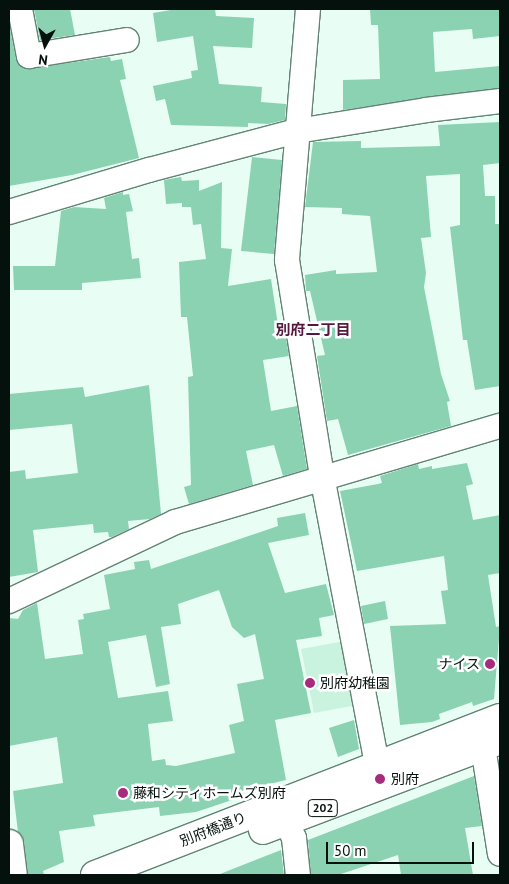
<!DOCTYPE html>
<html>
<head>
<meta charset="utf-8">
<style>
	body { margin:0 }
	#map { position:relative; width:509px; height:884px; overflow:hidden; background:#e8fef4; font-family:"PT Sans","Noto Sans JP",sans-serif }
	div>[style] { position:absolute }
	.green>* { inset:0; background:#c9f3df }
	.building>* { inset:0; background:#8bd2b3 }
	.roads { filter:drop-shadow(1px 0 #628374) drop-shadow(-1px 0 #628374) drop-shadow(0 1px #628374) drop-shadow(0 -1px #628374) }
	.minor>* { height:24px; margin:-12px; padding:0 12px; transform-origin:12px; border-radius:12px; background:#fff }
	.tertiary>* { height:28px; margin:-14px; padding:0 14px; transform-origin:14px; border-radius:14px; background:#fff }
	.trunk>* { height:28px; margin:-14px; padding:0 14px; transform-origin:14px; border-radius:14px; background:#fff }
	.dots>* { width:14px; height:14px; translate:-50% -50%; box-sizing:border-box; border:2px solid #fff; border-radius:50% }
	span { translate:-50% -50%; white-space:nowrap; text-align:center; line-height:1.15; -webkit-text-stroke:5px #fff; paint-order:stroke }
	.shield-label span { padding:1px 4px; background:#fff; border:1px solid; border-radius:4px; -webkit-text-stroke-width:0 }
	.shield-label { font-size:12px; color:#05110c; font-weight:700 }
	.poi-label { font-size:14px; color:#05110c }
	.right { translate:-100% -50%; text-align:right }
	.left { translate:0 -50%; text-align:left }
	.street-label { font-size:14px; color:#05110c }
	.neighbourhood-label { font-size:15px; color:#55193f; font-weight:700 }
	.frame { position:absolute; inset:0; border:10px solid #05110c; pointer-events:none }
	.north { position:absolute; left:20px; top:20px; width:50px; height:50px; -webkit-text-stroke:4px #fff; paint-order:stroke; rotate:187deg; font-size:14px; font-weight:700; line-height:20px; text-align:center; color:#05110c }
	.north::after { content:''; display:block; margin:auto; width:18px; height:22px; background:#05110c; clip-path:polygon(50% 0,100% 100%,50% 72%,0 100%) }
	.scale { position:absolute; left:326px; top:842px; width:148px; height:22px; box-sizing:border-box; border:2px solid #05110c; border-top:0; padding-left:6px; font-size:15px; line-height:18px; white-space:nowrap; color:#05110c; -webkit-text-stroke:4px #fff; paint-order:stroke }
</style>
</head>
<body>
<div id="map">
	<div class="green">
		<i style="clip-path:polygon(345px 641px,357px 705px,314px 713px,301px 649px)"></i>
	</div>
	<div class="building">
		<i style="clip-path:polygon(34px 9px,70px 9px,75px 35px,40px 40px)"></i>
		<i style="clip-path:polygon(177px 9px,215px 9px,216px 16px,254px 18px,252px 48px,213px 46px,219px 84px,262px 87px,261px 102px,286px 104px,285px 120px,268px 124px,248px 123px,248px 127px,171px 125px,165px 99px,156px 101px,153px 86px,192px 78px,191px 71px,198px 70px,193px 36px,157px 42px,153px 13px)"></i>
		<i style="clip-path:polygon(370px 9px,500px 9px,500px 36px,473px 39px,472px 29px,433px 32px,435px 72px,500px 66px,500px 88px,343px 110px,343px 80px,380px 79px,378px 25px,371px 25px)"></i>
		<i style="clip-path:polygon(9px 23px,16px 59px,25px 69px,110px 57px,111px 61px,122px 59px,126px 79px,120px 80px,139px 158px,72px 175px,9px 186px)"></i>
		<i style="clip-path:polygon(500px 122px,500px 163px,483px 165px,485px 196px,495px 196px,495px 224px,500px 224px,500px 386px,475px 390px,467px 340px,463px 340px,450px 227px,460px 225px,460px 174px,426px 176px,431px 237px,421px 238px,426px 273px,424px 287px,441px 374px,450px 401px,447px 402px,451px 426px,348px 455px,338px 419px,327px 421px,317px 356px,325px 355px,310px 291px,306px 291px,305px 275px,336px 270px,336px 274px,377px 272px,370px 216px,342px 214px,342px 208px,305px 207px,313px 142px,361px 141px,361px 148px,440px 146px,438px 125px)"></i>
		<i style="clip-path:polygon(252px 157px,282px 160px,274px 254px,241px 251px)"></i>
		<i style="clip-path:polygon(181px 177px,182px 181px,199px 180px,199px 191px,222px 182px,221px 248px,232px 249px,228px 286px,271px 279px,278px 325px,280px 334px,285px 333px,289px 356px,263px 360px,271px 411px,297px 406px,307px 469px,283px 476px,274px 445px,246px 451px,253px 485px,189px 504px,184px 487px,191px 485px,188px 377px,193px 376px,187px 317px,181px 317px,179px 262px,206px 259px,201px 224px,193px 225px,191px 207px,182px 207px,182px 203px,166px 204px,164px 180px)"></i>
		<i style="clip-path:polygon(123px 192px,123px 195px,129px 194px,133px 211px,126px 212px,132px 259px,139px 258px,141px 278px,82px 283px,82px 290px,14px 290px,13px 266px,55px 266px,61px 211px,74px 207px,106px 209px,104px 198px)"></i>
		<i style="clip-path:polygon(149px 385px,161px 514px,150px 519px,128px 521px,129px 529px,112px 537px,109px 537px,108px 532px,94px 533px,93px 524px,33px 530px,38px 572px,9px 577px,9px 472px,25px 470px,26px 479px,78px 473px,72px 424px,9px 430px,9px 394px,83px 387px,85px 397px)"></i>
		<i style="clip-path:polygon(467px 463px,473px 484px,466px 486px,473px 520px,500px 515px,500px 573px,488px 575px,496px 627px,500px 626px,494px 699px,473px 706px,472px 702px,439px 714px,440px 719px,432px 722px,400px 725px,390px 626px,446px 624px,441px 591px,448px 590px,444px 556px,357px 571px,340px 491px,378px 484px,382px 483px,380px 476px,418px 464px,419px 469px,432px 466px,432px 469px)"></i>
		<i style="clip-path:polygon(evenodd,305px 513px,309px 535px,268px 543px,285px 593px,326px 584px,334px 615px,319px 618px,322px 636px,296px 640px,311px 713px,275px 720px,286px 780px,237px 792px,238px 798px,196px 812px,160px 816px,159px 807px,93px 815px,95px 826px,59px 831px,64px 862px,43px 871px,44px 875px,28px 875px,24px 842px,18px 832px,13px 791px,63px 783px,57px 737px,9px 746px,9px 618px,18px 619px,23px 610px,37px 603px,45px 659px,83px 654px,78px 620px,84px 619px,83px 614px,110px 609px,104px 575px,135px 569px,134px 562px,149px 560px,151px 569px,278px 526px,277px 518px,305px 513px,219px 590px,232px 627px,244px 638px,255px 634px,264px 679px,237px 684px,244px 721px,229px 725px,235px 753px,176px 766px,166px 765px,165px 759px,152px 761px,148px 724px,173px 721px,168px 691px,118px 698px,108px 642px,146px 635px,156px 687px,170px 684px,161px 627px,181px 624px,178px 604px,219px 590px)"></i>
		<i style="clip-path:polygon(385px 601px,388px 619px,364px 624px,361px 606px)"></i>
		<i style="clip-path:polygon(354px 720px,359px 749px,338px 757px,329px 728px)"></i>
		<i style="clip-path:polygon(474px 776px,482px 826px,465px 828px,473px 875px,401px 875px,398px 855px,338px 875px,311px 875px,308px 840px)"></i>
		<i style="clip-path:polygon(281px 850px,284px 875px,220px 875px,220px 874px)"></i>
	</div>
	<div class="roads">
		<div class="minor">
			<i style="left:20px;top:9px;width:48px;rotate:79.2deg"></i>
			<i style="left:29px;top:56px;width:99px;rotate:-9.3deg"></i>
			<i style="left:308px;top:9px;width:252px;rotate:94.8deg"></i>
			<i style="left:287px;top:260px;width:219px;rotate:80.8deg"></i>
			<i style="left:322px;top:476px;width:294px;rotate:79.2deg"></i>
			<i style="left:9px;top:212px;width:146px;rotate:-16.7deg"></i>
			<i style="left:149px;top:170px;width:153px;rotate:-14.8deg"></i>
			<i style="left:297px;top:131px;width:131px;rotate:-9.2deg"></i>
			<i style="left:426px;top:110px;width:75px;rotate:-6.9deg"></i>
			<i style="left:9px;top:601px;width:184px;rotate:-25.4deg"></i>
			<i style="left:175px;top:522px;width:339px;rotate:-16.5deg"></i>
			<i style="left:494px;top:733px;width:18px;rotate:128deg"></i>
			<i style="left:483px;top:747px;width:108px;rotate:81deg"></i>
			<i style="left:286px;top:821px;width:19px;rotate:65deg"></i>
			<i style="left:294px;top:838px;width:37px;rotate:84deg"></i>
		</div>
		<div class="tertiary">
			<i style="left:9px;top:844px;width:31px;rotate:83deg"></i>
		</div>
		<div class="trunk">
			<i style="left:263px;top:830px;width:254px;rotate:-20.8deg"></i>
			<i style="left:95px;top:875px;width:434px;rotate:-21.2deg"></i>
		</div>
	</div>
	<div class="dots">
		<i style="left:490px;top:664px;background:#a72a7c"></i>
		<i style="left:310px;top:683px;background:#a72a7c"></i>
		<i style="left:380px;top:779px;background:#a72a7c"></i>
		<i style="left:123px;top:793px;background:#a72a7c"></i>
	</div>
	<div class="shield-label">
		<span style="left:323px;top:808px">202</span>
	</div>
	<div class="poi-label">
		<span class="right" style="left:480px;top:664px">ナイス</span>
		<span class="left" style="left:320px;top:683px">別府幼稚園</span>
		<span class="left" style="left:391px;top:779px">別府</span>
		<span class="left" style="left:133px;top:793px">藤和シティホームズ別府</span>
	</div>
	<div class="street-label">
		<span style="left:213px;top:829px;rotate:-21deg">別府橋通り</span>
	</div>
	<div class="neighbourhood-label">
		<span style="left:313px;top:330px">別府二丁目</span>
	</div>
	<div class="frame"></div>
	<div class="north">N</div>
	<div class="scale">50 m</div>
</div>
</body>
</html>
